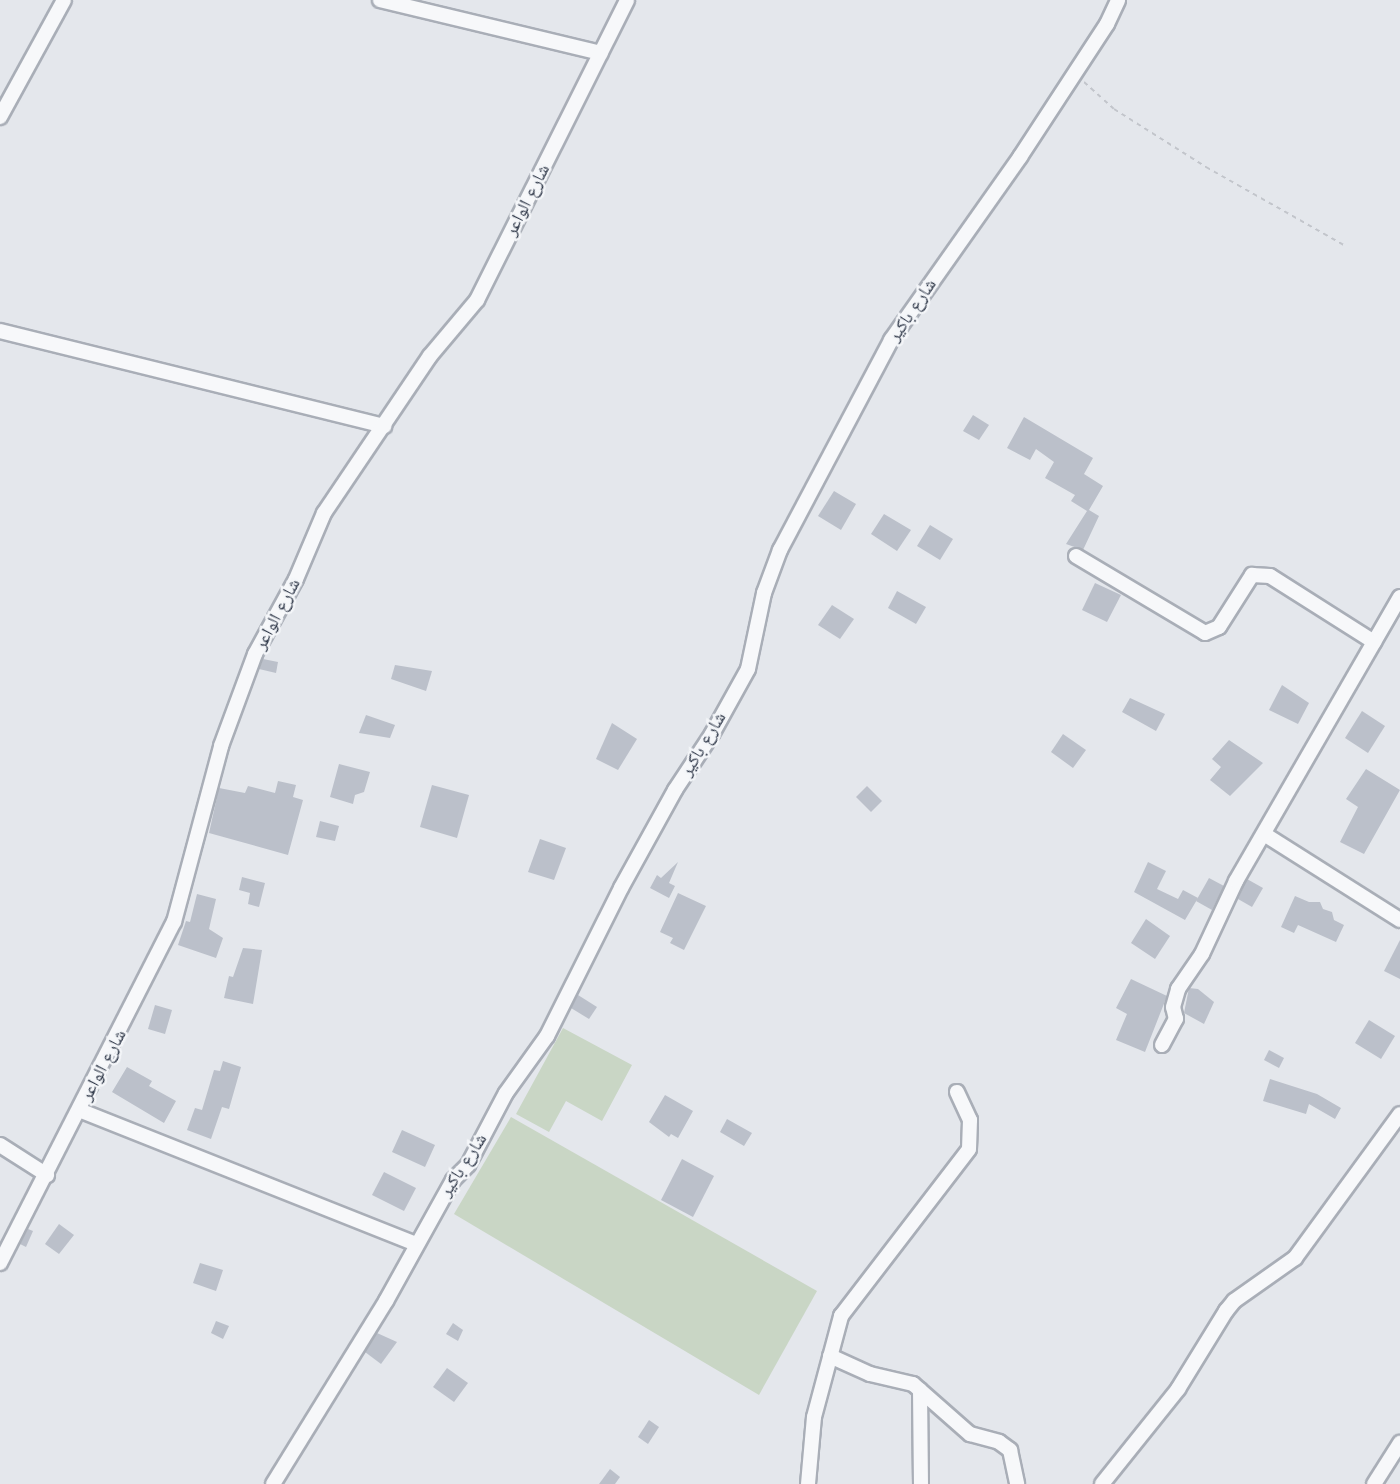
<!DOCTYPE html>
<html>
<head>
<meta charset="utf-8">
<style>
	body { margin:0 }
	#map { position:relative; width:1400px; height:1484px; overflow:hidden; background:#e4e7ec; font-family:"Work Sans","Noto Naskh Arabic",sans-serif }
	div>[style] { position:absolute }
	.green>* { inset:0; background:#c9d6c5 }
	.building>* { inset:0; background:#bbc0ca }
	.path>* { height:2px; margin-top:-1px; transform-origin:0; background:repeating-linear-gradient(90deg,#c2c5cb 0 4.5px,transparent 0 9px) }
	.roads { filter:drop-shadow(2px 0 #a9aeb7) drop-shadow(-2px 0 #a9aeb7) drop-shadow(0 2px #a9aeb7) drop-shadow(0 -2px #a9aeb7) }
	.street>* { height:14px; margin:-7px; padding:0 7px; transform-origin:7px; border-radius:7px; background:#f7f8fa }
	span { translate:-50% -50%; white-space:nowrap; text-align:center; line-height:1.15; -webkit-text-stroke:5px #f4f6f9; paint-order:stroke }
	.street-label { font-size:18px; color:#2b3445 }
</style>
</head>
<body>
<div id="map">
	<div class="green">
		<i style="clip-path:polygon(563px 1028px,632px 1065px,602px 1121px,566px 1101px,549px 1132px,516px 1114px)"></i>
		<i style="clip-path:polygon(511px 1117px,817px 1291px,759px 1395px,454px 1214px)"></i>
	</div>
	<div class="building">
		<i style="clip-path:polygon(973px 415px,989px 425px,979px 440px,963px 431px)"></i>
		<i style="clip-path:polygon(1024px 417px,1093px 458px,1084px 474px,1103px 486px,1089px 510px,1099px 516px,1083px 550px,1066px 544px,1087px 511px,1071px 501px,1075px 495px,1045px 478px,1054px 462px,1036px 449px,1030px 460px,1007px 448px)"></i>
		<i style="clip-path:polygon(834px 491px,856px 504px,841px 530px,818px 516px)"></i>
		<i style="clip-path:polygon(884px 514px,911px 530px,897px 551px,871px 534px)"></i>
		<i style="clip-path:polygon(930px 525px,953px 539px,940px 560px,917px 546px)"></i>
		<i style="clip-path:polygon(1095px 583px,1121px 595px,1107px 622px,1082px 610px)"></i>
		<i style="clip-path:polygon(897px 591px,926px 607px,916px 624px,888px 608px)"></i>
		<i style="clip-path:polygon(832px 605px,854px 619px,840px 639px,818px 625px)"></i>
		<i style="clip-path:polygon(263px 659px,278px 662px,276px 673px,259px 669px)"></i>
		<i style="clip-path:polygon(395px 665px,432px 671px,426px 691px,391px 679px)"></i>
		<i style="clip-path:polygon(1282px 685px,1309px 703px,1298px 724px,1269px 710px)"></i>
		<i style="clip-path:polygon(1130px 698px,1165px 714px,1156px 731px,1122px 712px)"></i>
		<i style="clip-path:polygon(1362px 711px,1385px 726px,1368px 753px,1345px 738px)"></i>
		<i style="clip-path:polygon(366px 715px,395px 725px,390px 738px,359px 733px)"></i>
		<i style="clip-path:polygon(612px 723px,637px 739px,618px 770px,596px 759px)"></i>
		<i style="clip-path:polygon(1063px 734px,1086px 750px,1073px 768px,1051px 752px)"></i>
		<i style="clip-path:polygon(1229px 740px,1263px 763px,1230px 796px,1210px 780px,1221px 767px,1212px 759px)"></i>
		<i style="clip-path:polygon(339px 764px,370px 772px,364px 792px,355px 795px,353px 804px,330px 797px)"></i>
		<i style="clip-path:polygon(1366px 769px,1400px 790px,1364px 854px,1340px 842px,1358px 807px,1346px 799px)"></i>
		<i style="clip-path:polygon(278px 781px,296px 785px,293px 797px,303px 800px,288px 855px,209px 833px,219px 788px,245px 793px,248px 786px,275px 793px)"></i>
		<i style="clip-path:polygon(432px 785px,469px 795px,457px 838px,420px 827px)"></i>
		<i style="clip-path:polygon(867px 786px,882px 801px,871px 812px,856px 797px)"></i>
		<i style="clip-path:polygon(320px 821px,339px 826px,335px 841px,316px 837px)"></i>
		<i style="clip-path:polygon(540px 839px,566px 848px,554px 880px,528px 872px)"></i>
		<i style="clip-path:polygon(678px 862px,669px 883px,675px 886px,669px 898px,650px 888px,657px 875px,661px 878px)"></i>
		<i style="clip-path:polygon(1148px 862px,1166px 871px,1157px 889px,1178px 899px,1183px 890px,1198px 898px,1185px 920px,1134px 892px)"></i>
		<i style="clip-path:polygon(242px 877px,265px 883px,259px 907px,248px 904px,250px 893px,239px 890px)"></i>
		<i style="clip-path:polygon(1209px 878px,1224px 886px,1212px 910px,1196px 901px)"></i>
		<i style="clip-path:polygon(1247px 879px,1263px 888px,1252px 907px,1238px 899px)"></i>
		<i style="clip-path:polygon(678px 893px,706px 906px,684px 950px,670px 943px,673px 938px,660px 932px)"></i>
		<i style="clip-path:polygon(197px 894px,216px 899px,209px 929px,223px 938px,216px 958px,178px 945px,186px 921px,190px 922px)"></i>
		<i style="clip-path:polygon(1295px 896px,1309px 902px,1320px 902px,1323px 909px,1332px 912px,1334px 920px,1344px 925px,1336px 942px,1298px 925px,1294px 933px,1281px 927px)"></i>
		<i style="clip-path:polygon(1146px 919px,1170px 936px,1155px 959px,1131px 943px)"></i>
		<i style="clip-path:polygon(1400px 940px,1400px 979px,1384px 971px)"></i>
		<i style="clip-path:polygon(243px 948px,262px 950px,253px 1004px,224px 998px,229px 976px,233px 977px)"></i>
		<i style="clip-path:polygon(1131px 979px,1167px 996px,1145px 1052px,1116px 1040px,1127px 1014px,1116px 1008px)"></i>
		<i style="clip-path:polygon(1189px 988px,1198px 989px,1214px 1002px,1204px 1024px,1184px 1013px)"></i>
		<i style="clip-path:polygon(578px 995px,597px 1007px,589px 1019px,571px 1008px)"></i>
		<i style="clip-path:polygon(155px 1005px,172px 1010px,165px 1034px,148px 1029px)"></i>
		<i style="clip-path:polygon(1369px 1020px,1395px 1036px,1381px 1059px,1355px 1043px)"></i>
		<i style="clip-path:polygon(1269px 1050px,1284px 1058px,1279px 1068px,1264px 1060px)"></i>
		<i style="clip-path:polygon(223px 1061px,241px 1067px,229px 1109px,222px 1107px,211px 1139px,187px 1130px,195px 1108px,202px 1110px,214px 1070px,220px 1071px)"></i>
		<i style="clip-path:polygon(127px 1067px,152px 1081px,149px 1086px,176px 1101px,164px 1123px,112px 1092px)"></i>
		<i style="clip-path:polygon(1270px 1079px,1317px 1094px,1341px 1108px,1335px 1119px,1309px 1104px,1306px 1114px,1263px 1101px)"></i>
		<i style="clip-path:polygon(665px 1095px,693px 1111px,678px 1138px,671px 1134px,669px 1137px,649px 1122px)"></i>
		<i style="clip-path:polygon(727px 1119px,752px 1133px,744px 1146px,720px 1132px)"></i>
		<i style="clip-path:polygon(402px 1130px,435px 1145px,425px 1167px,392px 1152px)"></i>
		<i style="clip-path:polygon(682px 1159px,714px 1176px,693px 1217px,661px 1200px)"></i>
		<i style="clip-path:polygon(384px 1172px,416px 1188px,404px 1211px,372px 1195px)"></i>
		<i style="clip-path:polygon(59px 1224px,74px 1235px,59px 1254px,45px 1244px)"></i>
		<i style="clip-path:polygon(28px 1229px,33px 1231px,26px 1247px,20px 1244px)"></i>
		<i style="clip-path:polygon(200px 1263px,223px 1270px,216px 1291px,193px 1283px)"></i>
		<i style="clip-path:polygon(216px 1321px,229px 1326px,223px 1339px,211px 1333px)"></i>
		<i style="clip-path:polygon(453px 1323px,463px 1330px,458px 1341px,446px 1334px)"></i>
		<i style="clip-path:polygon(377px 1333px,397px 1342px,381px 1364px,365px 1352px)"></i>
		<i style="clip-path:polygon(447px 1368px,468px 1383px,454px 1402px,433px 1387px)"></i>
		<i style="clip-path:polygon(649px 1420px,659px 1427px,648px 1444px,638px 1437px)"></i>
		<i style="clip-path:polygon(610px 1469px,620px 1477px,615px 1484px,599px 1484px)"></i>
	</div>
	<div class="path">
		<i style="left:1084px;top:82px;width:40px;rotate:42deg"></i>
		<i style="left:1114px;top:109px;width:109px;rotate:32.2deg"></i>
		<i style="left:1206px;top:167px;width:159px;rotate:29.5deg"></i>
	</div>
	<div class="roads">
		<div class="street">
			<i style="left:380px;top:0;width:227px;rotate:13.5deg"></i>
			<i style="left:0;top:117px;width:133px;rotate:-61.3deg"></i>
			<i style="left:0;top:331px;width:396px;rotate:13.9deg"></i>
			<i style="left:1076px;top:556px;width:150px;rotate:30.8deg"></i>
			<i style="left:1205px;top:633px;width:15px;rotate:-23deg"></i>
			<i style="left:1219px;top:627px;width:62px;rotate:-57.6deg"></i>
			<i style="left:1252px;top:575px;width:18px;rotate:3deg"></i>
			<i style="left:1270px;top:576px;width:123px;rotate:32.4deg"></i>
			<i style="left:1374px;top:642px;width:52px;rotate:-60deg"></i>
			<i style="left:1264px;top:834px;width:161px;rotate:32.3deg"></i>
			<i style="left:1162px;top:1045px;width:30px;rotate:-62deg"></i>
			<i style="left:1176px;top:1019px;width:12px;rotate:-104deg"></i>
			<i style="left:1173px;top:1007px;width:19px;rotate:-74deg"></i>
			<i style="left:1178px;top:989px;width:42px;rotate:-55.6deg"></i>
			<i style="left:1202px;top:954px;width:81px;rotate:-65deg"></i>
			<i style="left:1236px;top:881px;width:276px;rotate:-60deg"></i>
			<i style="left:79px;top:1110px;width:362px;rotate:21.7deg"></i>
			<i style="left:0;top:1145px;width:56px;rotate:32.6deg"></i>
			<i style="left:0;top:1263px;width:383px;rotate:-63deg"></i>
			<i style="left:174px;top:922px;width:182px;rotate:-75deg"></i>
			<i style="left:221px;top:746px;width:98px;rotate:-69.7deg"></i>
			<i style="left:255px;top:654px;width:85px;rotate:-61.3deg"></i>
			<i style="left:296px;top:579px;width:72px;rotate:-67deg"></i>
			<i style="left:324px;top:513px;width:189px;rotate:-56deg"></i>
			<i style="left:430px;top:356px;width:73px;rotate:-50deg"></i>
			<i style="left:477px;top:300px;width:335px;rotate:-63.4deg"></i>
			<i style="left:830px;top:1356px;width:44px;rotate:24.2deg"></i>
			<i style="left:870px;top:1374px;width:44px;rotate:13.1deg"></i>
			<i style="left:913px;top:1384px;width:76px;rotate:41.3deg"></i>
			<i style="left:970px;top:1434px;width:30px;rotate:15deg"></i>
			<i style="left:999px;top:1442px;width:14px;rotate:36deg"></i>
			<i style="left:1010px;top:1450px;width:35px;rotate:78deg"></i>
			<i style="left:920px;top:1390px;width:94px;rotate:89.4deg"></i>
			<i style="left:273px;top:1484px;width:215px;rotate:-58.3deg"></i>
			<i style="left:386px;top:1301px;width:138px;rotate:-61deg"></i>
			<i style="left:453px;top:1180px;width:21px;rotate:-45deg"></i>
			<i style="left:468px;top:1165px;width:81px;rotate:-62.2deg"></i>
			<i style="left:506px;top:1093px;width:70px;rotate:-54.3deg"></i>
			<i style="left:547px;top:1036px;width:165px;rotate:-63.4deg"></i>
			<i style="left:621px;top:888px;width:112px;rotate:-61.1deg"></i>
			<i style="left:675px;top:790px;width:67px;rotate:-56.5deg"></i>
			<i style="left:712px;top:734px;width:74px;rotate:-61deg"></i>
			<i style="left:748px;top:669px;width:78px;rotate:-78.1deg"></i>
			<i style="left:764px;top:593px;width:46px;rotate:-69.6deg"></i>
			<i style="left:780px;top:550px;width:238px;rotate:-62.1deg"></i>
			<i style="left:891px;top:340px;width:224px;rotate:-54.8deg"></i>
			<i style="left:1020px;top:157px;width:159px;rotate:-56.8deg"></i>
			<i style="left:1107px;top:24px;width:26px;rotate:-65deg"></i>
			<i style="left:808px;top:1484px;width:67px;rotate:-84.9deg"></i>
			<i style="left:814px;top:1417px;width:105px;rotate:-75deg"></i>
			<i style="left:841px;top:1316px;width:210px;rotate:-52.5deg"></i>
			<i style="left:969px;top:1149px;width:29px;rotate:-88deg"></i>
			<i style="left:970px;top:1120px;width:31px;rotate:-115deg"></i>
			<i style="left:1102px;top:1484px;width:122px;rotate:-51.3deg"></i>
			<i style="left:1178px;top:1389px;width:92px;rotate:-58.4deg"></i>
			<i style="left:1226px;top:1311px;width:13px;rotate:-51deg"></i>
			<i style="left:1234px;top:1301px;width:75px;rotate:-35.2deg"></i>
			<i style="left:1295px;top:1258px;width:178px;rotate:-53.9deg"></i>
			<i style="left:1374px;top:1484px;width:49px;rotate:-57.6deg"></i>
		</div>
	</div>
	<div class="street-label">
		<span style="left:527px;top:200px;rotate:-63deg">شارع الواعر</span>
		<span style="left:912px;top:310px;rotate:-56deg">شارع باكير</span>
		<span style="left:277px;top:614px;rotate:-62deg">شارع الواعر</span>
		<span style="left:703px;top:744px;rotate:-59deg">شارع باكير</span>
		<span style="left:103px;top:1065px;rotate:-62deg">شارع الواعر</span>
		<span style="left:463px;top:1165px;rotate:-57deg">شارع باكير</span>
	</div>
</div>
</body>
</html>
